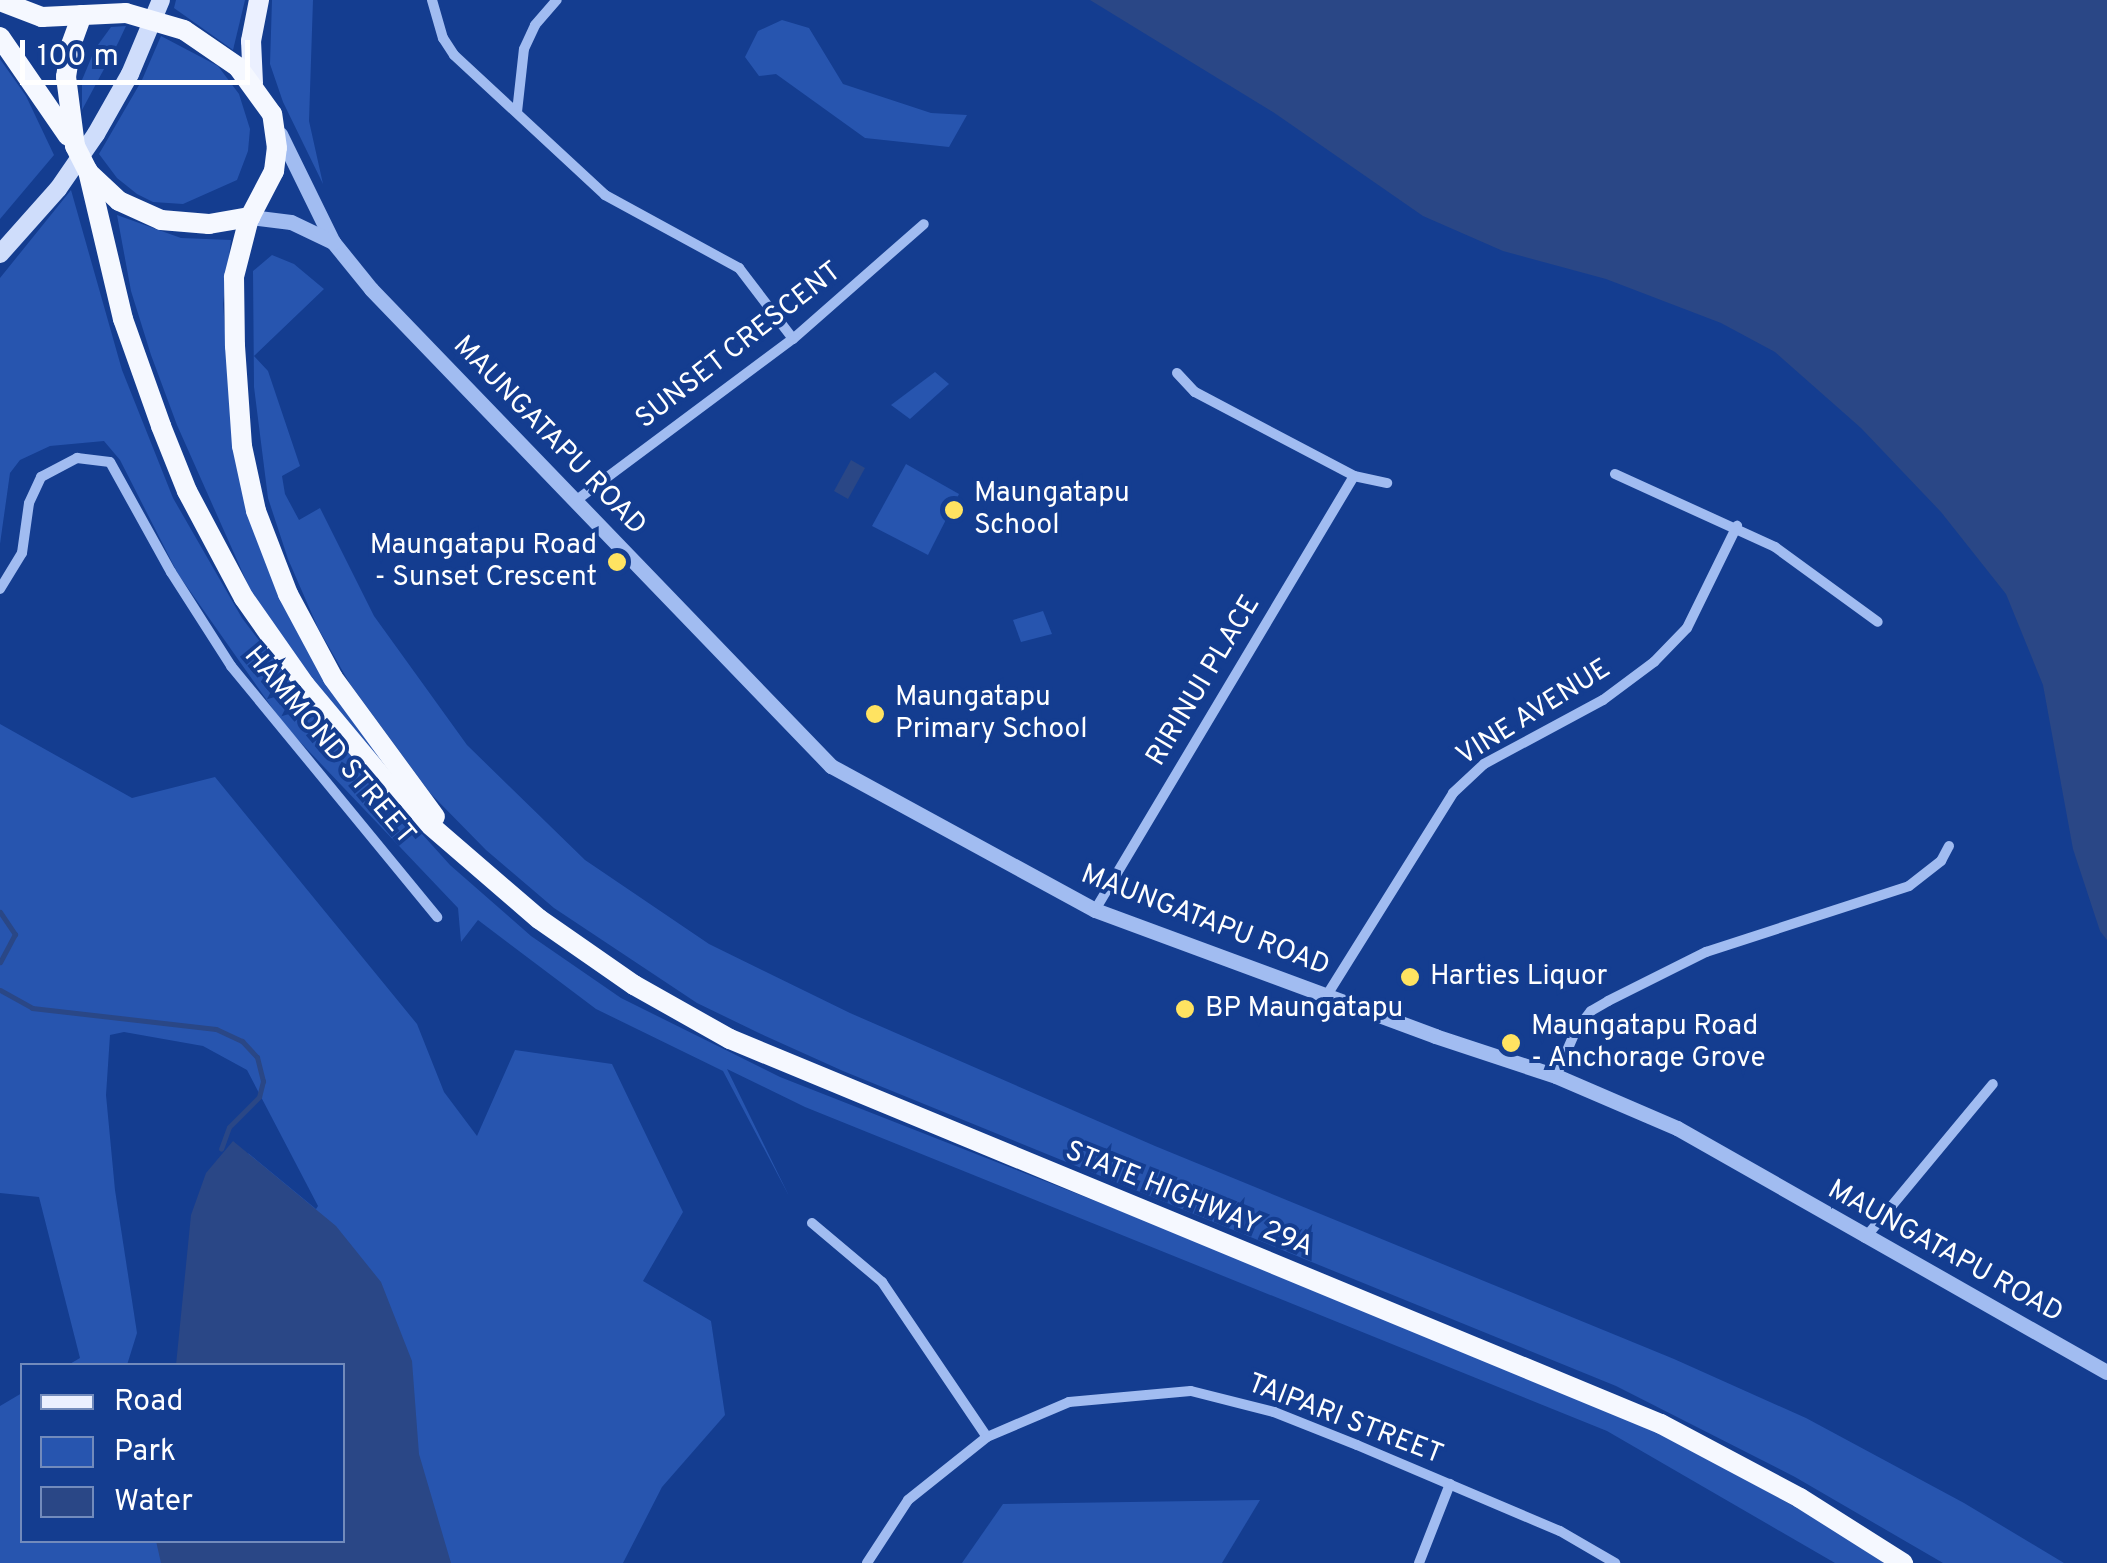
<!DOCTYPE html>
<html>
<head>
<meta charset="utf-8">
<style>
	body { margin:0 }
	#map { position:relative; width:2107px; height:1563px; overflow:hidden; background:#143d90; font-family:Overpass,sans-serif }
	div>[style] { position:absolute }
	.green>* { inset:0; background:#2755af }
	.water>* { inset:0; background:#2a4786 }
	.stream>* { height:5px; margin:-2.5px; padding:0 2.5px; transform-origin:2.5px; border-radius:2.5px; background:#2a4786 }
	.minor>* { height:10px; margin:-5px; padding:0 5px; transform-origin:5px; border-radius:5px; background:#a1bcf1 }
	.tertiary>* { height:15px; margin:-7.5px; padding:0 7.5px; transform-origin:7.5px; border-radius:7.5px; background:#a1bcf1 }
	.secondary>* { height:18px; margin:-9px; padding:0 9px; transform-origin:9px; border-radius:9px; background:#cfddfb }
	.primary>* { height:20px; margin:-10px; padding:0 10px; transform-origin:10px; border-radius:10px; background:#ebf0ff }
	.trunk>* { height:20px; margin:-10px; padding:0 10px; transform-origin:10px; border-radius:10px; background:#f5f8ff }
	.trunk-bridge>* { height:20px; margin:-10px; padding:0 10px; transform-origin:10px; border-radius:10px; background:#f5f8ff }
	.dots>* { width:28px; height:28px; translate:-50% -50%; box-sizing:border-box; border:5px solid #143d90; border-radius:50% }
	span { translate:-50% -50%; white-space:nowrap; text-align:center; line-height:1.15; -webkit-text-stroke:8px #143d90; paint-order:stroke }
	.street-label { font-size:28px; color:#fff }
	.poi-label { font-size:28px; color:#fff }
	.left { translate:0 -50%; text-align:left }
	.right { translate:-100% -50%; text-align:right }
	.legend { position:absolute; left:20px; top:1363px; width:325px; height:180px; box-sizing:border-box; background:#143d90; border:2px solid #728bbc; margin:0; padding:12px 18px; list-style:none; font-size:30px; color:#fff }
	.legend li { display:flex; align-items:center; gap:20px; height:50px }
	.legend b { width:50px; border:2px solid #728bbc }
	.scale { position:absolute; left:20px; top:40px; width:230px; height:45px; box-sizing:border-box; border:5px solid #fff; border-top:0; padding-left:12px; font-size:30px; line-height:35px; white-space:nowrap; color:#fff; -webkit-text-stroke:8px #143d90; paint-order:stroke }
</style>
</head>
<body>
<div id="map">
	<div class="green">
		<i style="clip-path:polygon(176px 0,245px 0,233px 50px,174px 8px)"></i>
		<i style="clip-path:polygon(272px 0,313px 0,309px 121px,323px 184px,283px 102px,270px 64px)"></i>
		<i style="clip-path:polygon(782px 20px,809px 28px,843px 84px,931px 113px,967px 115px,949px 147px,865px 138px,776px 74px,759px 76px,745px 57px,758px 31px)"></i>
		<i style="clip-path:polygon(126px 26px,118px 43px,82px 110px,82px 80px,95px 49px,111px 27px)"></i>
		<i style="clip-path:polygon(161px 36px,218px 66px,239px 94px,250px 129px,248px 151px,237px 180px,183px 204px,153px 202px,137px 194px,117px 178px,99px 154px,142px 80px)"></i>
		<i style="clip-path:polygon(0 59px,26px 96px,54px 155px,0 219px)"></i>
		<i style="clip-path:polygon(71px 190px,122px 370px,173px 498px,242px 618px,321px 722px,450px 865px,531px 936px,621px 998px,780px 1077px,1215px 1248px,1671px 1438px,1824px 1523px,1884px 1563px,1835px 1563px,1607px 1431px,805px 1107px,727px 1069px,789px 1196px,723px 1071px,596px 1009px,478px 920px,461px 942px,458px 908px,285px 726px,178px 574px,120px 460px,104px 441px,50px 446px,20px 460px,10px 473px,0 544px,0 278px)"></i>
		<i style="clip-path:polygon(117px 215px,181px 238px,231px 240px,223px 304px,234px 445px,243px 488px,391px 771px,349px 729px,257px 605px,177px 425px,151px 355px,131px 291px)"></i>
		<i style="clip-path:polygon(272px 255px,294px 264px,324px 289px,254px 356px,268px 371px,300px 466px,282px 476px,285px 494px,299px 520px,320px 508px,374px 616px,467px 745px,585px 860px,709px 944px,850px 1013px,1155px 1146px,1674px 1359px,1806px 1418px,1964px 1503px,2064px 1563px,1943px 1563px,1795px 1477px,1616px 1386px,843px 1071px,761px 1034px,697px 1003px,554px 908px,486px 850px,430px 793px,350px 684px,318px 628px,288px 559px,268px 498px,254px 387px,253px 271px)"></i>
		<i style="clip-path:polygon(935px 372px,949px 384px,910px 419px,891px 405px)"></i>
		<i style="clip-path:polygon(906px 464px,959px 494px,928px 555px,872px 526px)"></i>
		<i style="clip-path:polygon(1043px 611px,1052px 634px,1021px 642px,1013px 620px)"></i>
		<i style="clip-path:polygon(0 724px,132px 798px,215px 777px,417px 1024px,444px 1092px,477px 1136px,515px 1050px,612px 1064px,683px 1212px,643px 1281px,711px 1321px,725px 1415px,662px 1487px,623px 1563px,353px 1563px,342px 1484px,342px 1366px,248px 1153px,316px 1209px,318px 1206px,247px 1070px,203px 1046px,124px 1032px,110px 1035px,106px 1095px,115px 1190px,137px 1333px,127px 1365px,68px 1365px,80px 1358px,39px 1197px,0 1193px)"></i>
		<i style="clip-path:polygon(22px 1393px,22px 1540px,319px 1541px,319px 1563px,0 1563px,0 1406px)"></i>
		<i style="clip-path:polygon(1260px 1500px,1222px 1563px,962px 1563px,1003px 1504px)"></i>
	</div>
	<div class="water">
		<i style="clip-path:polygon(1090px 0,2107px 0,2107px 940px,2100px 931px,2073px 849px,2043px 685px,2006px 594px,1941px 512px,1861px 428px,1775px 352px,1721px 323px,1606px 279px,1503px 251px,1423px 216px,1273px 112px)"></i>
		<i style="clip-path:polygon(851px 460px,865px 468px,848px 499px,834px 491px)"></i>
		<i style="clip-path:polygon(233px 1141px,336px 1226px,381px 1282px,412px 1361px,419px 1454px,451px 1563px,161px 1563px,156px 1541px,342px 1540px,342px 1366px,176px 1365px,191px 1215px,206px 1173px)"></i>
	</div>
	<div class="stream">
		<i style="left:0;top:912px;width:27px;rotate:56deg"></i>
		<i style="left:15px;top:934px;width:32px;rotate:118deg"></i>
		<i style="left:0;top:990px;width:37px;rotate:29deg"></i>
		<i style="left:32px;top:1008px;width:185px;rotate:6.5deg"></i>
		<i style="left:216px;top:1029px;width:29px;rotate:25deg"></i>
		<i style="left:242px;top:1041px;width:22px;rotate:47deg"></i>
		<i style="left:257px;top:1057px;width:25px;rotate:76deg"></i>
		<i style="left:263px;top:1081px;width:16px;rotate:104deg"></i>
		<i style="left:259px;top:1097px;width:42px;rotate:135deg"></i>
		<i style="left:229px;top:1127px;width:23px;rotate:110deg"></i>
	</div>
	<div class="minor">
		<i style="left:432px;top:0;width:40px;rotate:74deg"></i>
		<i style="left:443px;top:38px;width:20px;rotate:57deg"></i>
		<i style="left:454px;top:55px;width:206px;rotate:42.8deg"></i>
		<i style="left:605px;top:195px;width:153px;rotate:28.6deg"></i>
		<i style="left:739px;top:268px;width:89px;rotate:52.7deg"></i>
		<i style="left:517px;top:112px;width:63px;rotate:-83.7deg"></i>
		<i style="left:524px;top:49px;width:26px;rotate:-65deg"></i>
		<i style="left:535px;top:25px;width:33px;rotate:-49deg"></i>
		<i style="left:1177px;top:373px;width:26px;rotate:47deg"></i>
		<i style="left:1195px;top:392px;width:180px;rotate:27.8deg"></i>
		<i style="left:1354px;top:476px;width:34px;rotate:12deg"></i>
		<i style="left:1615px;top:474px;width:176px;rotate:24.5deg"></i>
		<i style="left:1775px;top:547px;width:127px;rotate:36.1deg"></i>
		<i style="left:578px;top:499px;width:268px;rotate:-36.7deg"></i>
		<i style="left:793px;top:339px;width:174px;rotate:-41.3deg"></i>
		<i style="left:0;top:589px;width:42px;rotate:-58.6deg"></i>
		<i style="left:22px;top:553px;width:50px;rotate:-82deg"></i>
		<i style="left:29px;top:503px;width:29px;rotate:-65deg"></i>
		<i style="left:41px;top:477px;width:41px;rotate:-27.8deg"></i>
		<i style="left:77px;top:458px;width:33px;rotate:7deg"></i>
		<i style="left:110px;top:462px;width:126px;rotate:61deg"></i>
		<i style="left:171px;top:572px;width:112px;rotate:57.4deg"></i>
		<i style="left:231px;top:666px;width:325px;rotate:50.6deg"></i>
		<i style="left:1095px;top:910px;width:505px;rotate:-59.17deg"></i>
		<i style="left:1327px;top:995px;width:238px;rotate:-58deg"></i>
		<i style="left:1453px;top:793px;width:42px;rotate:-43.1deg"></i>
		<i style="left:1484px;top:764px;width:135px;rotate:-28.3deg"></i>
		<i style="left:1603px;top:700px;width:64px;rotate:-36.7deg"></i>
		<i style="left:1654px;top:662px;width:47px;rotate:-45.9deg"></i>
		<i style="left:1687px;top:628px;width:114px;rotate:-63.9deg"></i>
		<i style="left:1556px;top:1076px;width:48px;rotate:-66.6deg"></i>
		<i style="left:1575px;top:1032px;width:26px;rotate:-53deg"></i>
		<i style="left:1591px;top:1011px;width:20px;rotate:-30deg"></i>
		<i style="left:1608px;top:1001px;width:110px;rotate:-26.6deg"></i>
		<i style="left:1706px;top:952px;width:213px;rotate:-18deg"></i>
		<i style="left:1909px;top:886px;width:41px;rotate:-38deg"></i>
		<i style="left:1941px;top:861px;width:17px;rotate:-62deg"></i>
		<i style="left:812px;top:1223px;width:92px;rotate:40.1deg"></i>
		<i style="left:882px;top:1282px;width:187px;rotate:55.9deg"></i>
		<i style="left:1865px;top:1238px;width:200px;rotate:-50.3deg"></i>
		<i style="left:867px;top:1563px;width:75px;rotate:-56.9deg"></i>
		<i style="left:908px;top:1500px;width:101px;rotate:-38.6deg"></i>
		<i style="left:987px;top:1437px;width:89px;rotate:-23.1deg"></i>
		<i style="left:1069px;top:1402px;width:122px;rotate:-5.2deg"></i>
		<i style="left:1191px;top:1391px;width:86px;rotate:14.2deg"></i>
		<i style="left:1274px;top:1412px;width:89px;rotate:21.7deg"></i>
		<i style="left:1357px;top:1445px;width:220px;rotate:23deg"></i>
		<i style="left:1560px;top:1531px;width:64px;rotate:30.2deg"></i>
		<i style="left:1419px;top:1563px;width:85px;rotate:-68.6deg"></i>
	</div>
	<div class="tertiary">
		<i style="left:280px;top:134px;width:120px;rotate:63.9deg"></i>
		<i style="left:333px;top:242px;width:60px;rotate:51deg"></i>
		<i style="left:371px;top:289px;width:663px;rotate:46.04deg"></i>
		<i style="left:831px;top:766px;width:301px;rotate:28.6deg"></i>
		<i style="left:1095px;top:910px;width:363px;rotate:20.3deg"></i>
		<i style="left:1435px;top:1036px;width:127px;rotate:18.3deg"></i>
		<i style="left:1556px;top:1076px;width:132px;rotate:23.3deg"></i>
		<i style="left:1677px;top:1128px;width:494px;rotate:29.6deg"></i>
		<i style="left:250px;top:217px;width:41px;rotate:7deg"></i>
		<i style="left:291px;top:222px;width:47px;rotate:25.5deg"></i>
	</div>
	<div class="secondary">
		<i style="left:0;top:254px;width:87px;rotate:-48.3deg"></i>
		<i style="left:58px;top:189px;width:67px;rotate:-55.4deg"></i>
		<i style="left:96px;top:134px;width:69px;rotate:-60.5deg"></i>
		<i style="left:130px;top:74px;width:80px;rotate:-67.3deg"></i>
	</div>
	<div class="primary">
		<i style="left:253px;top:83px;width:42px;rotate:-92.7deg"></i>
		<i style="left:251px;top:41px;width:42px;rotate:-79deg"></i>
	</div>
	<div class="trunk">
		<i style="left:0;top:1px;width:45px;rotate:20.9deg"></i>
		<i style="left:42px;top:17px;width:84px;rotate:-2.7deg"></i>
		<i style="left:0;top:37px;width:120px;rotate:55.5deg"></i>
		<i style="left:75px;top:146px;width:70px;rotate:-97.4deg"></i>
		<i style="left:66px;top:77px;width:32px;rotate:-81deg"></i>
		<i style="left:71px;top:45px;width:32px;rotate:-70deg"></i>
		<i style="left:88px;top:171px;width:152px;rotate:76.7deg"></i>
		<i style="left:123px;top:319px;width:114px;rotate:70.4deg"></i>
		<i style="left:161px;top:426px;width:70px;rotate:68.2deg"></i>
		<i style="left:187px;top:491px;width:121px;rotate:62deg"></i>
		<i style="left:244px;top:598px;width:106px;rotate:55deg"></i>
		<i style="left:305px;top:685px;width:150px;rotate:50.1deg"></i>
		<i style="left:401px;top:800px;width:182px;rotate:40.8deg"></i>
		<i style="left:539px;top:919px;width:116px;rotate:34.8deg"></i>
		<i style="left:634px;top:985px;width:110px;rotate:29.4deg"></i>
		<i style="left:730px;top:1039px;width:1007px;rotate:22.47deg"></i>
		<i style="left:1661px;top:1424px;width:157px;rotate:28deg"></i>
		<i style="left:1800px;top:1498px;width:122px;rotate:32.3deg"></i>
		<i style="left:89px;top:173px;width:41px;rotate:43deg"></i>
		<i style="left:119px;top:201px;width:46px;rotate:24.3deg"></i>
		<i style="left:161px;top:220px;width:48px;rotate:4.8deg"></i>
		<i style="left:209px;top:224px;width:42px;rotate:-9.7deg"></i>
		<i style="left:250px;top:217px;width:52px;rotate:-62.4deg"></i>
		<i style="left:274px;top:171px;width:23px;rotate:-83deg"></i>
		<i style="left:277px;top:148px;width:34px;rotate:-98deg"></i>
		<i style="left:272px;top:114px;width:58px;rotate:-125.9deg"></i>
		<i style="left:238px;top:67px;width:65px;rotate:-145.6deg"></i>
		<i style="left:249px;top:218px;width:61px;rotate:104.3deg"></i>
		<i style="left:234px;top:277px;width:69px;rotate:89.2deg"></i>
		<i style="left:235px;top:346px;width:100px;rotate:86deg"></i>
		<i style="left:242px;top:446px;width:66px;rotate:77.8deg"></i>
		<i style="left:256px;top:511px;width:89px;rotate:68.9deg"></i>
		<i style="left:288px;top:594px;width:95px;rotate:61.8deg"></i>
		<i style="left:333px;top:678px;width:172px;rotate:53.7deg"></i>
	</div>
	<div class="trunk-bridge">
		<i style="left:126px;top:13px;width:60px;rotate:16.3deg"></i>
		<i style="left:75px;top:146px;width:28px;rotate:63deg"></i>
	</div>
	<div class="dots">
		<i style="left:954px;top:510px;background:#ffe361"></i>
		<i style="left:617px;top:562px;background:#ffe361"></i>
		<i style="left:875px;top:714px;background:#ffe361"></i>
		<i style="left:1410px;top:977px;background:#ffe361"></i>
		<i style="left:1185px;top:1009px;background:#ffe361"></i>
		<i style="left:1511px;top:1043px;background:#ffe361"></i>
	</div>
	<div class="street-label">
		<span style="left:739px;top:346px;rotate:-38deg">SUNSET CRESCENT</span>
		<span style="left:549px;top:436px;rotate:46deg">MAUNGATAPU ROAD</span>
		<span style="left:1204px;top:681px;rotate:-59deg">RIRINUI PLACE</span>
		<span style="left:1534px;top:713px;rotate:-32deg">VINE AVENUE</span>
		<span style="left:329px;top:746px;rotate:50deg">HAMMOND STREET</span>
		<span style="left:1205px;top:921px;rotate:21deg">MAUNGATAPU ROAD</span>
		<span style="left:1189px;top:1200px;rotate:22deg">STATE HIGHWAY 29A</span>
		<span style="left:1945px;top:1252px;rotate:29deg">MAUNGATAPU ROAD</span>
		<span style="left:1345px;top:1420px;rotate:21deg">TAIPARI STREET</span>
	</div>
	<div class="poi-label">
		<span class="left" style="left:974px;top:510px">Maungatapu<br>School</span>
		<span class="right" style="left:597px;top:562px">Maungatapu Road<br>- Sunset Crescent</span>
		<span class="left" style="left:895px;top:714px">Maungatapu<br>Primary School</span>
		<span class="left" style="left:1430px;top:977px">Harties Liquor</span>
		<span class="left" style="left:1205px;top:1009px">BP Maungatapu</span>
		<span class="left" style="left:1531px;top:1043px">Maungatapu Road<br>- Anchorage Grove</span>
	</div>
	<ul class="legend">
	<li><b style="height:12px;background:#ebf0ff"></b>Road</li>
	<li><b style="height:28px;background:#2755af"></b>Park</li>
	<li><b style="height:28px;background:#2a4786"></b>Water</li>
	</ul>
	<div class="scale">100 m</div>
</div>
</body>
</html>
